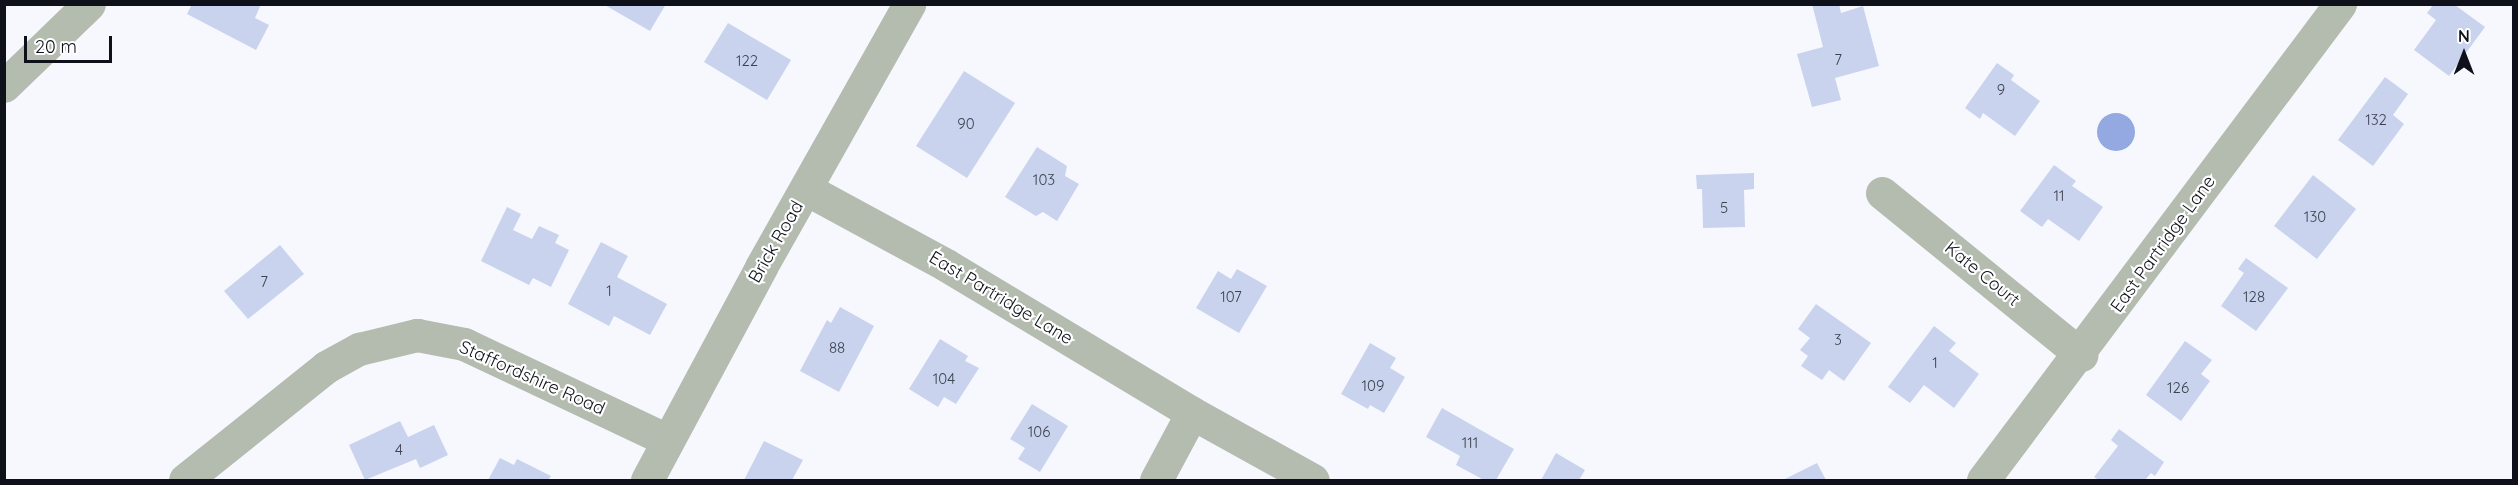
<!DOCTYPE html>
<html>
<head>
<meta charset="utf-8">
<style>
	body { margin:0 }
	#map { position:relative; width:2518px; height:485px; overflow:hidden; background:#f6f8fd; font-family:Quicksand,sans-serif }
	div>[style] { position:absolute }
	.water>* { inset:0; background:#94a8e2 }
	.round { border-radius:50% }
	.building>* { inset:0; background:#c9d3ee }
	.minor>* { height:33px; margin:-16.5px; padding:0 16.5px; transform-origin:16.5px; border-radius:16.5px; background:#b4bbaf }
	span { translate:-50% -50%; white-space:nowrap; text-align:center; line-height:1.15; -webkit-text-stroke:4.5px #fff; paint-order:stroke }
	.number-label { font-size:15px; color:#3d424f }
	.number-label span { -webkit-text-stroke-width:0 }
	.street-label { font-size:18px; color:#0e111a }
	.frame { position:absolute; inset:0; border:6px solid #0e111a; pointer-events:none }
	.north { position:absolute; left:2434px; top:24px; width:60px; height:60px; -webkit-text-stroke:4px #fff; paint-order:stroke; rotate:0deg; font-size:16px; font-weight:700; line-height:24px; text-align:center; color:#0e111a }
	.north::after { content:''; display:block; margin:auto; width:21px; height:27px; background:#0e111a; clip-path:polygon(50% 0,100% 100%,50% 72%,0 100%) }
	.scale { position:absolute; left:24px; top:36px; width:88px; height:27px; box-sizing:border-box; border:3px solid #0e111a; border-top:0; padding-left:8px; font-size:18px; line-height:21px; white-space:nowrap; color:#0e111a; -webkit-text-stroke:4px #fff; paint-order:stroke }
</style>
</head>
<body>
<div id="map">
	<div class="water">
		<i class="round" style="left:2097px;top:113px;width:38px;height:38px"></i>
	</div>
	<div class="building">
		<i style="clip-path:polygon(192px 4px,261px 4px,255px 18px,269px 25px,256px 50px,187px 14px)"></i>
		<i style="clip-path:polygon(603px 4px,666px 4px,650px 31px)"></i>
		<i style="clip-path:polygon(1812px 4px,1839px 4px,1841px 13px,1863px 6px,1879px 66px,1835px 78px,1841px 100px,1812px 107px,1797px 54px,1823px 47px)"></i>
		<i style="clip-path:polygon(2433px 5px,2455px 5px,2485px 27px,2449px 76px,2414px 50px,2436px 20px,2427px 13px)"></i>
		<i style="clip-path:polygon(728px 23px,791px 60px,767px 100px,704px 62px)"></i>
		<i style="clip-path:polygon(1997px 63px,2014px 75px,2011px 80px,2040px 101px,2015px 136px,1983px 113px,1980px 119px,1965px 108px)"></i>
		<i style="clip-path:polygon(964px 71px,1015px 103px,967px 178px,916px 146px)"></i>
		<i style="clip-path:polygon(2385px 77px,2408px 94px,2393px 115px,2404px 124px,2373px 166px,2338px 140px)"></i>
		<i style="clip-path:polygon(1037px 147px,1067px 166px,1065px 176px,1079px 184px,1057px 221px,1043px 212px,1036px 216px,1005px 197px)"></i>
		<i style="clip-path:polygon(2054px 165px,2076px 181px,2072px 186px,2103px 207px,2079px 241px,2048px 219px,2042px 227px,2020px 211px)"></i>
		<i style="clip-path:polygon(1754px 173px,1754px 189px,1744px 190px,1745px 227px,1703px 228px,1702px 189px,1697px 189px,1696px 175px)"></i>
		<i style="clip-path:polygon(2313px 175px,2356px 209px,2317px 259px,2274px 226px)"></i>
		<i style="clip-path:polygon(507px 207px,521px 214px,513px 230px,532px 239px,539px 226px,559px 235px,555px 243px,569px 250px,551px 287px,533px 278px,529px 285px,481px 261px)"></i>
		<i style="clip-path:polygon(601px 242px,628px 256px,617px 277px,667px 304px,650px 335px,614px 316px,609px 326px,568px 304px)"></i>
		<i style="clip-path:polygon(280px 245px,304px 274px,248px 319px,224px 291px)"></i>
		<i style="clip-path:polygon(2246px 258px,2288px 288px,2256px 331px,2221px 306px,2244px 273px,2238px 269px)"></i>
		<i style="clip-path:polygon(1237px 269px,1267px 286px,1239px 333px,1196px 308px,1218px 271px,1231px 279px)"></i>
		<i style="clip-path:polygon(1816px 304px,1871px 343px,1844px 381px,1829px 370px,1822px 380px,1801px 366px,1808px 356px,1800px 350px,1810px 338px,1798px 329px)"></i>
		<i style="clip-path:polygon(840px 307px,874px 326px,839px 392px,800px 371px,827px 320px,831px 323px)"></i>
		<i style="clip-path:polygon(1934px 326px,1956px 343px,1949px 351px,1979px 374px,1954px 408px,1924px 385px,1910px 403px,1888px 387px)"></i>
		<i style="clip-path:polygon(940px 339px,968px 356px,965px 361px,979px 368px,956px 404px,944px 397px,938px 407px,909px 389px)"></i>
		<i style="clip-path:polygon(2185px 341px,2212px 360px,2201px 374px,2210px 381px,2181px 421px,2146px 395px)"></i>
		<i style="clip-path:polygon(1370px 343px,1396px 358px,1390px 368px,1405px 377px,1384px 413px,1370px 405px,1368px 409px,1341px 394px)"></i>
		<i style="clip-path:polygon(1032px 404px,1068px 426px,1040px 472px,1018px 459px,1025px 448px,1010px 439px)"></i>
		<i style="clip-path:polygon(1442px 408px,1514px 449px,1496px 480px,1484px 480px,1456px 465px,1460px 456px,1426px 437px)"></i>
		<i style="clip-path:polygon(400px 421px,408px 437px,434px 425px,448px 455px,420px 468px,416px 459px,365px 480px,349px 445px)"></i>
		<i style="clip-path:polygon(2119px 429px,2164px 462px,2155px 476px,2151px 473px,2145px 480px,2099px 480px,2094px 477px,2118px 446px,2111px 440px)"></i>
		<i style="clip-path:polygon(764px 441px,803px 460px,792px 480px,744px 480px)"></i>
		<i style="clip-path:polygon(1556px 453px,1585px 470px,1579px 480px,1541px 480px)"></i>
		<i style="clip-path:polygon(500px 458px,514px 465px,517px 459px,551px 476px,548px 480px,488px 480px)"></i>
		<i style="clip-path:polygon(1817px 463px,1826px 480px,1783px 480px)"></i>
	</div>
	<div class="minor">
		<i style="left:4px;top:86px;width:118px;rotate:-44deg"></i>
		<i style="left:806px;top:189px;width:159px;rotate:28.5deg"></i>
		<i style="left:946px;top:265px;width:287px;rotate:31deg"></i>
		<i style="left:1192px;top:413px;width:138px;rotate:29deg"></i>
		<i style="left:1882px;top:193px;width:257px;rotate:39.1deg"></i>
		<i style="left:185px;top:480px;width:181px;rotate:-38.7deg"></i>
		<i style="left:326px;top:367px;width:38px;rotate:-29deg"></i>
		<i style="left:359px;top:349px;width:60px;rotate:-13.6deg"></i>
		<i style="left:417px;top:335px;width:48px;rotate:10.8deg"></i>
		<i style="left:464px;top:344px;width:225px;rotate:25.3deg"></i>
		<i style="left:647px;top:480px;width:242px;rotate:-61.8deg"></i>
		<i style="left:761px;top:267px;width:302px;rotate:-60.6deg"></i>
		<i style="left:1156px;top:480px;width:76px;rotate:-61.8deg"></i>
		<i style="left:1983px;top:480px;width:595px;rotate:-53.13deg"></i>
	</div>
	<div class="number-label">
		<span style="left:1838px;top:60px">7</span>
		<span style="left:747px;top:61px">122</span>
		<span style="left:2001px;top:90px">9</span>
		<span style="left:2376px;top:120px">132</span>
		<span style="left:966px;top:124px">90</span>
		<span style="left:1044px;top:180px">103</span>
		<span style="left:2059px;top:196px">11</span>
		<span style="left:1724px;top:208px">5</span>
		<span style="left:2315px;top:217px">130</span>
		<span style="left:264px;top:282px">7</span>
		<span style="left:609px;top:291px">1</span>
		<span style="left:1231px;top:297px">107</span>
		<span style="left:2254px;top:297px">128</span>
		<span style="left:1838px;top:340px">3</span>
		<span style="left:837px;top:348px">88</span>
		<span style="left:1935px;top:363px">1</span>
		<span style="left:944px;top:379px">104</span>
		<span style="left:1373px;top:386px">109</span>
		<span style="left:2178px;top:388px">126</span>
		<span style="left:1039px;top:432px">106</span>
		<span style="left:1470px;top:443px">111</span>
		<span style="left:399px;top:450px">4</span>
	</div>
	<div class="street-label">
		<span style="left:776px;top:242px;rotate:-60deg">Brick Road</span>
		<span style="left:2163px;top:244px;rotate:-54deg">East Partridge Lane</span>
		<span style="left:1982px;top:274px;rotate:39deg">Kate Court</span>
		<span style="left:1001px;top:298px;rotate:31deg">East Partridge Lane</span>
		<span style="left:532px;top:378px;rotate:24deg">Staffordshire Road</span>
	</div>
	<div class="frame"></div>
	<div class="north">N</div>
	<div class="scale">20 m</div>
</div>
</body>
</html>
